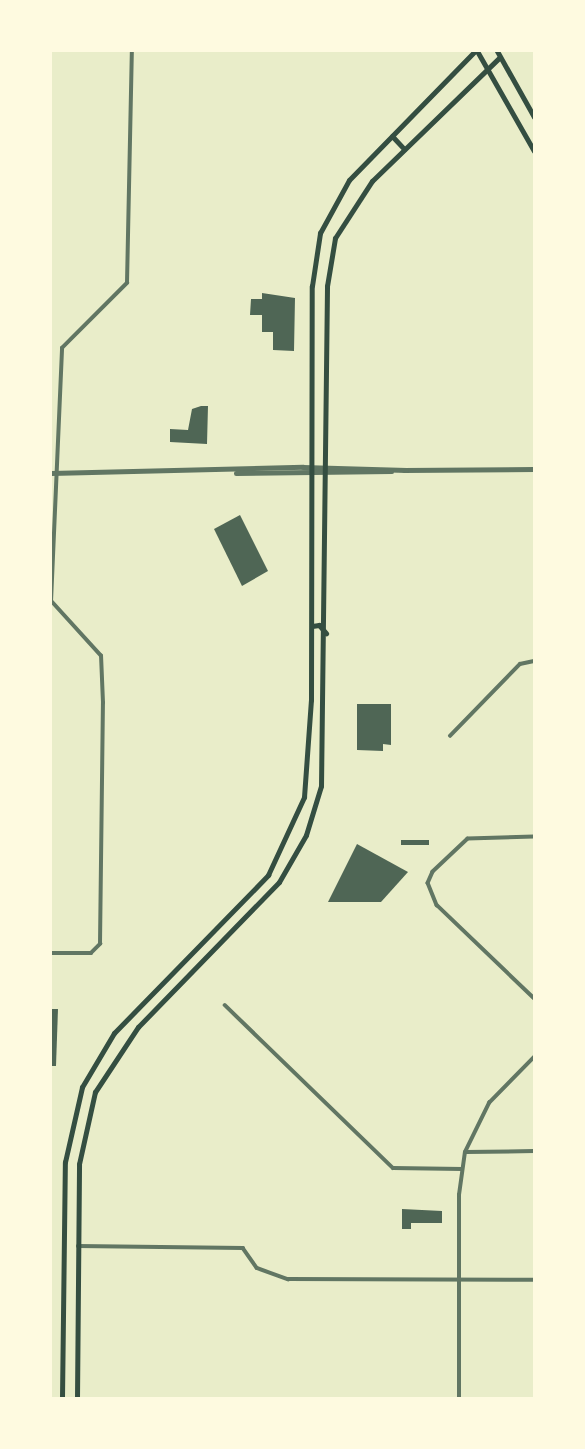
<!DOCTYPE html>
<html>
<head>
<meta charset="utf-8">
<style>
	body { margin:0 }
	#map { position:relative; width:585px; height:1449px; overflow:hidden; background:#e9edc9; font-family:"Public Sans",sans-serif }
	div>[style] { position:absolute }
	.building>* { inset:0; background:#4f6655 }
	.minor>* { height:3.5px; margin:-1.75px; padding:0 1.75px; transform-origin:1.75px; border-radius:1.75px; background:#617663 }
	.tertiary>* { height:4.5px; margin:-2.25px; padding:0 2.25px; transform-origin:2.25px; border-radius:2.25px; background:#617663 }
	.secondary>* { height:5px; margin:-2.5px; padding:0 2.5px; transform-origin:2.5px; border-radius:2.5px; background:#344e41 }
	.primary>* { height:5px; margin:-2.5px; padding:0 2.5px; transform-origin:2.5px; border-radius:2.5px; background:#344e41 }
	span { translate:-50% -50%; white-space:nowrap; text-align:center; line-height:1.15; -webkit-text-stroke:5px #fefae0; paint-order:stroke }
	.frame { position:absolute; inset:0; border:52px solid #fefae0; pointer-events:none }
</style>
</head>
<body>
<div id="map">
	<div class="building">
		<i style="clip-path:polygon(262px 293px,295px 298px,294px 351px,273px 350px,273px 332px,262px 332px,262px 315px,250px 315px,251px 299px,262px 299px)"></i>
		<i style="clip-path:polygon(201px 406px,208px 406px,207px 444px,170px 442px,170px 429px,188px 430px,192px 409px)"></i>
		<i style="clip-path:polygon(240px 515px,268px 571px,242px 586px,214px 529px)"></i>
		<i style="clip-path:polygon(357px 704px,391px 704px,391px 745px,383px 744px,383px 751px,357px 750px)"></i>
		<i style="clip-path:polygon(401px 840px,429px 840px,429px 845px,401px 845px)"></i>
		<i style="clip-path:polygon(357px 844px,408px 872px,381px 902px,328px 902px)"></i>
		<i style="clip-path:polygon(51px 1009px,58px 1009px,56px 1066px,51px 1066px)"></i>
		<i style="clip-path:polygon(402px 1209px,442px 1211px,442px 1223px,411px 1223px,411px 1229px,402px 1229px)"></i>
	</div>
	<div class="minor">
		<i style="left:51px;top:602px;width:254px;rotate:-87.5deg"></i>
		<i style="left:62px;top:348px;width:92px;rotate:-45deg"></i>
		<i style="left:127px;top:283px;width:232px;rotate:-88.8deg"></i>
		<i style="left:450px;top:736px;width:100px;rotate:-45.8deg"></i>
		<i style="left:520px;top:664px;width:14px;rotate:-12deg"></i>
		<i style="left:534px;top:837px;width:66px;rotate:178.3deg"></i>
		<i style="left:468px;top:839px;width:48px;rotate:136.7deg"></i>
		<i style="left:433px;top:872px;width:12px;rotate:114deg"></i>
		<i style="left:428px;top:883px;width:24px;rotate:68deg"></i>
		<i style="left:437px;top:905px;width:134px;rotate:43.8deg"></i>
		<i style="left:51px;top:953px;width:40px"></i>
		<i style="left:91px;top:953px;width:13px;rotate:-45deg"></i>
		<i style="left:100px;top:944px;width:241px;rotate:-89.3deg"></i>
		<i style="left:103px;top:703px;width:47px;rotate:-92.4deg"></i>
		<i style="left:101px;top:656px;width:74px;rotate:-132.3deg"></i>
		<i style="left:225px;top:1005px;width:234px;rotate:44.1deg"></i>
		<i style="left:393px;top:1168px;width:69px;rotate:0.8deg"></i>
		<i style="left:466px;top:1152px;width:68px;rotate:-0.8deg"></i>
		<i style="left:78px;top:1246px;width:165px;rotate:0.7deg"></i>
		<i style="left:243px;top:1248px;width:24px;rotate:55deg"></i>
		<i style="left:257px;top:1268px;width:33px;rotate:20deg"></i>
		<i style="left:288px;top:1279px;width:246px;rotate:0.2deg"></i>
		<i style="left:459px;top:1398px;width:203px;rotate:-90deg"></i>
		<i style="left:459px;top:1195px;width:43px;rotate:-82.1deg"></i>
		<i style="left:465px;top:1152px;width:55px;rotate:-63.9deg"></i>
		<i style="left:489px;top:1103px;width:64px;rotate:-45.6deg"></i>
	</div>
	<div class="tertiary">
		<i style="left:404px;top:470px;width:130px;rotate:-0.4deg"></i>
		<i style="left:51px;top:473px;width:252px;rotate:-1.4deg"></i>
		<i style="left:303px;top:467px;width:103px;rotate:1.7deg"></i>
		<i style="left:236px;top:473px;width:155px;rotate:-0.7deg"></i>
	</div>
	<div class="secondary">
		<i style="left:392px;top:136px;width:18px;rotate:47deg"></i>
		<i style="left:312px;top:626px;width:7px;rotate:-8deg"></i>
		<i style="left:319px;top:625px;width:11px;rotate:49deg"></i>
		<i style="left:62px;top:1398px;width:236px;rotate:-89.3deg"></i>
		<i style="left:65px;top:1162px;width:77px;rotate:-77.2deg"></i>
		<i style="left:82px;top:1087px;width:63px;rotate:-59.3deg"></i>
		<i style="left:114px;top:1033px;width:221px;rotate:-45.7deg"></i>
		<i style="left:268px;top:875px;width:86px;rotate:-65.2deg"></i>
		<i style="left:304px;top:797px;width:97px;rotate:-85.9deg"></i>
		<i style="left:311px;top:700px;width:414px;rotate:-89.9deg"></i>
		<i style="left:312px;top:286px;width:54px;rotate:-81.4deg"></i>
		<i style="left:320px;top:233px;width:60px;rotate:-61.3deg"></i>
		<i style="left:349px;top:180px;width:180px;rotate:-45.7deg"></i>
		<i style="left:77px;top:1398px;width:234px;rotate:-89.5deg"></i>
		<i style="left:79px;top:1164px;width:74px;rotate:-77.5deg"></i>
		<i style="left:95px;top:1092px;width:78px;rotate:-56.5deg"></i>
		<i style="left:138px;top:1027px;width:202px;rotate:-45.8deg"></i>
		<i style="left:279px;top:882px;width:54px;rotate:-60.1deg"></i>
		<i style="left:306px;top:835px;width:51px;rotate:-73deg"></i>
		<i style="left:321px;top:786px;width:500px;rotate:-89.31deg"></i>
		<i style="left:327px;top:286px;width:49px;rotate:-80.5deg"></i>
		<i style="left:335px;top:238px;width:68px;rotate:-57deg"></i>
		<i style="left:372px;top:181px;width:178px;rotate:-44.1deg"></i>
	</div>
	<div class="primary">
		<i style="left:477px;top:51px;width:115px;rotate:60.3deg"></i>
		<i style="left:497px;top:51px;width:76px;rotate:60.7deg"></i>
	</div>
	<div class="frame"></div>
</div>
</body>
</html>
